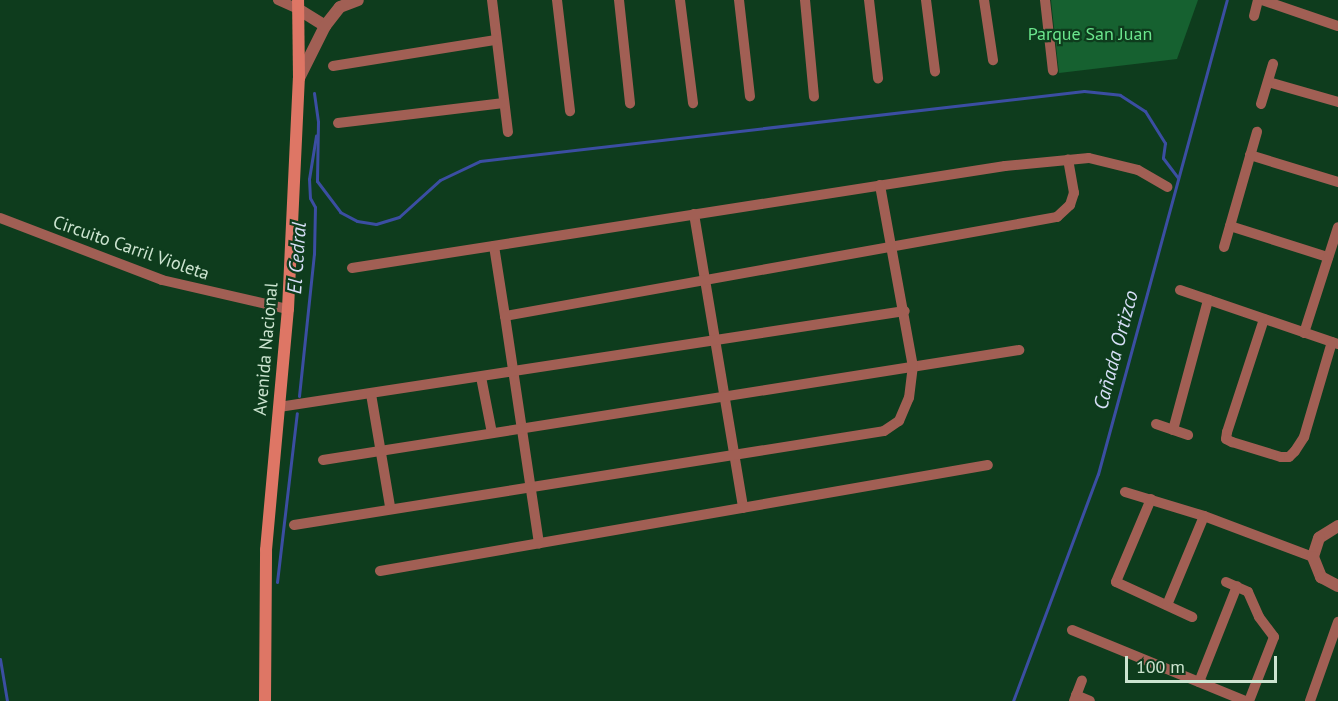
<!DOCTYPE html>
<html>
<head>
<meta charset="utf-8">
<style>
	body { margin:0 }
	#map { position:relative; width:1338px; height:701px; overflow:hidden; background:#0e3c1d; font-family:"PT Sans",sans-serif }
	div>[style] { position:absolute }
	.green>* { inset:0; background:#166130 }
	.stream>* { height:3px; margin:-1.5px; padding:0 1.5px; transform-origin:1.5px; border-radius:1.5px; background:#3b4ea2 }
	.minor>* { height:10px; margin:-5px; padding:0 5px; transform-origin:5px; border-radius:5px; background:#a15f54 }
	.tertiary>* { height:12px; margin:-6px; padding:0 6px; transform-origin:6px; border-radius:6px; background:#a15f54 }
	.secondary>* { height:12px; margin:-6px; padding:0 6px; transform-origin:6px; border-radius:6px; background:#de7665 }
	span { translate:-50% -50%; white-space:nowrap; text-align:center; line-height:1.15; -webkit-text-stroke:4.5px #0e3c1d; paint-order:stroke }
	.park-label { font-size:18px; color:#6be68d }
	.street-label { font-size:18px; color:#cce4d0 }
	.water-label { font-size:20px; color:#d6def6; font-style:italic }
	.scale { position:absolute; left:1125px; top:656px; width:152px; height:27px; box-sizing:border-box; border:3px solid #cce4d0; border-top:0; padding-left:8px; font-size:18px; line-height:21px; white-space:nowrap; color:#cce4d0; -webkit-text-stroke:4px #0e3c1d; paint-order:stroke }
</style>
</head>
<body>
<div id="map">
	<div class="green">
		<i style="clip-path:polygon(1051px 0,1198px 0,1177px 59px,1059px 73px)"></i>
	</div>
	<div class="stream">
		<i style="left:314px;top:93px;width:29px;rotate:82deg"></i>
		<i style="left:318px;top:122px;width:59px;rotate:91deg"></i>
		<i style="left:317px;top:181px;width:39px;rotate:53deg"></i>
		<i style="left:340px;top:212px;width:19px;rotate:28deg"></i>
		<i style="left:357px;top:221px;width:19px;rotate:9deg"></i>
		<i style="left:376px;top:224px;width:24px;rotate:-17deg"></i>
		<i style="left:399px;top:217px;width:55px;rotate:-42.1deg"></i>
		<i style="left:440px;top:180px;width:44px;rotate:-25.4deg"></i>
		<i style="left:480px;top:161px;width:608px;rotate:-6.61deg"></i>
		<i style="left:1084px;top:91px;width:36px;rotate:6deg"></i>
		<i style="left:1120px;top:95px;width:30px;rotate:33deg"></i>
		<i style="left:1145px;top:111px;width:38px;rotate:58deg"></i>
		<i style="left:1165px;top:143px;width:15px;rotate:98deg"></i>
		<i style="left:1163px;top:158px;width:25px;rotate:53deg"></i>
		<i style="left:299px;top:396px;width:143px;rotate:-84deg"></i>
		<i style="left:314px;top:254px;width:47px;rotate:-88.8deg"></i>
		<i style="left:315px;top:207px;width:10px;rotate:-119deg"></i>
		<i style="left:310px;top:198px;width:19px;rotate:-93deg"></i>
		<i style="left:309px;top:179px;width:44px;rotate:-80.8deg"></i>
		<i style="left:277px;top:582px;width:170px;rotate:-83.3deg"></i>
		<i style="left:0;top:659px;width:43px;rotate:80.5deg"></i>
		<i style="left:1013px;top:701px;width:242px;rotate:-69.5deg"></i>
		<i style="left:1098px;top:474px;width:491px;rotate:-74.8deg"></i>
	</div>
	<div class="minor">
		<i style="left:278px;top:0;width:22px;rotate:24deg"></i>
		<i style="left:492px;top:0;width:133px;rotate:83.1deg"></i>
		<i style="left:557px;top:0;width:112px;rotate:83.3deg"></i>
		<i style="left:619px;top:0;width:104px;rotate:83.9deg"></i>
		<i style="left:680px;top:0;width:104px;rotate:82.8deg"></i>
		<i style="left:739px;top:0;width:97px;rotate:83.5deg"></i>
		<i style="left:805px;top:0;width:97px;rotate:84.7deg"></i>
		<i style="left:869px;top:0;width:79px;rotate:83.4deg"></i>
		<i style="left:926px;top:0;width:72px;rotate:82.8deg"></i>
		<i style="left:984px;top:0;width:61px;rotate:81.5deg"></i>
		<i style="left:1045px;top:0;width:71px;rotate:83.6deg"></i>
		<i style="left:1262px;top:0;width:80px;rotate:18.9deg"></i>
		<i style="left:1254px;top:16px;width:16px;rotate:-76deg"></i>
		<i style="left:333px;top:66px;width:165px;rotate:-9.1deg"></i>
		<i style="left:1268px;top:82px;width:73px;rotate:15.9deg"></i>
		<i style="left:1261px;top:104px;width:42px;rotate:-73.3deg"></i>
		<i style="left:338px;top:123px;width:167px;rotate:-6.9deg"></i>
		<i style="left:1250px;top:155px;width:92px;rotate:17.1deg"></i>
		<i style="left:694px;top:214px;width:298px;rotate:80.5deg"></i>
		<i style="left:0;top:218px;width:173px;rotate:20.9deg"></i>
		<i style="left:162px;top:280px;width:129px;rotate:13deg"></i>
		<i style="left:1230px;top:226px;width:103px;rotate:17.6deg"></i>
		<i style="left:494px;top:246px;width:71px;rotate:81.1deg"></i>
		<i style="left:505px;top:316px;width:561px;rotate:-10.17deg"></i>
		<i style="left:1057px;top:217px;width:18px;rotate:-43deg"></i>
		<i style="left:1070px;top:205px;width:13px;rotate:-72deg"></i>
		<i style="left:1074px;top:193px;width:34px;rotate:-100deg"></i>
		<i style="left:1224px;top:247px;width:120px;rotate:-74deg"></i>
		<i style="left:352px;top:268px;width:661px;rotate:-8.88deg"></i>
		<i style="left:1005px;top:166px;width:84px;rotate:-5.4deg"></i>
		<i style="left:1089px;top:158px;width:50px;rotate:13.8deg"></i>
		<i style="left:1138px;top:170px;width:34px;rotate:30deg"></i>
		<i style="left:1180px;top:290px;width:167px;rotate:18.9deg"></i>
		<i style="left:505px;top:316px;width:230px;rotate:81.5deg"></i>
		<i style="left:1264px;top:319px;width:119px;rotate:108.1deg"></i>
		<i style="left:1227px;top:432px;width:7px;rotate:98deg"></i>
		<i style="left:1226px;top:439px;width:7px;rotate:27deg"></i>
		<i style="left:1232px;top:442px;width:51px;rotate:17deg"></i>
		<i style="left:1281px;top:457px;width:8px"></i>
		<i style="left:1289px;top:457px;width:8px;rotate:-45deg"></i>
		<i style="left:1295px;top:451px;width:17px;rotate:-57deg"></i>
		<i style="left:1304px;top:437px;width:99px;rotate:-73.6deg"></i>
		<i style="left:1304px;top:333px;width:111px;rotate:-72.2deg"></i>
		<i style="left:481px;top:377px;width:57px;rotate:78.9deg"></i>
		<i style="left:371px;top:394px;width:114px;rotate:80.4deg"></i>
		<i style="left:279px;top:407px;width:633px;rotate:-8.72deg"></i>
		<i style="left:1156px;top:424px;width:34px;rotate:19deg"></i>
		<i style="left:1173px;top:430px;width:135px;rotate:-74.9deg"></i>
		<i style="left:323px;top:460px;width:705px;rotate:-8.98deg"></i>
		<i style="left:1125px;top:492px;width:83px;rotate:16.9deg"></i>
		<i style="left:1204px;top:516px;width:116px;rotate:20.6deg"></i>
		<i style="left:1151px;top:499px;width:90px;rotate:112.9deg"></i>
		<i style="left:1116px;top:582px;width:84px;rotate:24.7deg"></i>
		<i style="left:294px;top:525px;width:597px;rotate:-9.05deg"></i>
		<i style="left:884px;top:431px;width:18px;rotate:-34deg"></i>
		<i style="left:899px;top:421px;width:25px;rotate:-67deg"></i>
		<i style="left:909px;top:398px;width:31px;rotate:-83deg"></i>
		<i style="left:913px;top:367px;width:185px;rotate:-100.3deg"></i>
		<i style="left:380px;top:571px;width:617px;rotate:-9.89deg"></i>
		<i style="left:1226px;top:582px;width:24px;rotate:24deg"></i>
		<i style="left:1248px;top:592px;width:27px;rotate:66deg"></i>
		<i style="left:1259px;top:617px;width:25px;rotate:53deg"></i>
		<i style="left:1274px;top:637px;width:69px;rotate:111.3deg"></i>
		<i style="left:1167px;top:605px;width:96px;rotate:-67.4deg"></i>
		<i style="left:1072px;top:630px;width:187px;rotate:22.3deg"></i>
		<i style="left:1199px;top:682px;width:103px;rotate:-68.4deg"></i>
		<i style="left:1076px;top:695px;width:15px;rotate:23deg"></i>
		<i style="left:1074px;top:701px;width:22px;rotate:-69deg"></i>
		<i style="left:1310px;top:701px;width:84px;rotate:-70.5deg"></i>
	</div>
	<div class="tertiary">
		<i style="left:298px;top:9px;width:32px;rotate:32deg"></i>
		<i style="left:299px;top:78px;width:58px;rotate:-63.4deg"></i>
		<i style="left:325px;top:26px;width:24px;rotate:-52deg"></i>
		<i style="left:340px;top:7px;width:19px;rotate:-21deg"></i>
		<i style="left:1338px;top:526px;width:22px;rotate:148deg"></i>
		<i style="left:1319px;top:538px;width:20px;rotate:108deg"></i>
		<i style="left:1313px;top:557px;width:22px;rotate:68deg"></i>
		<i style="left:1321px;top:577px;width:19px;rotate:28deg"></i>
	</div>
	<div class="secondary">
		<i style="left:265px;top:701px;width:151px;rotate:-89.6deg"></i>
		<i style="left:266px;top:550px;width:242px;rotate:-84.8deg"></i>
		<i style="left:288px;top:309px;width:231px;rotate:-87.3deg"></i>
		<i style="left:299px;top:78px;width:78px;rotate:-90.7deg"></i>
	</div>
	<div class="park-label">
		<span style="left:1090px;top:34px">Parque San Juan</span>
	</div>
	<div class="street-label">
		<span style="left:131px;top:248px;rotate:19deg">Circuito Carril Violeta</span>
		<span style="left:266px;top:349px;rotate:-85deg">Avenida Nacional</span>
	</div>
	<div class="water-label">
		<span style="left:297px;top:258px;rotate:-86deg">El Cedral</span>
		<span style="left:1116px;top:350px;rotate:-75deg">Cañada Ortizco</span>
	</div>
	<div class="scale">100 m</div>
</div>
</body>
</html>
